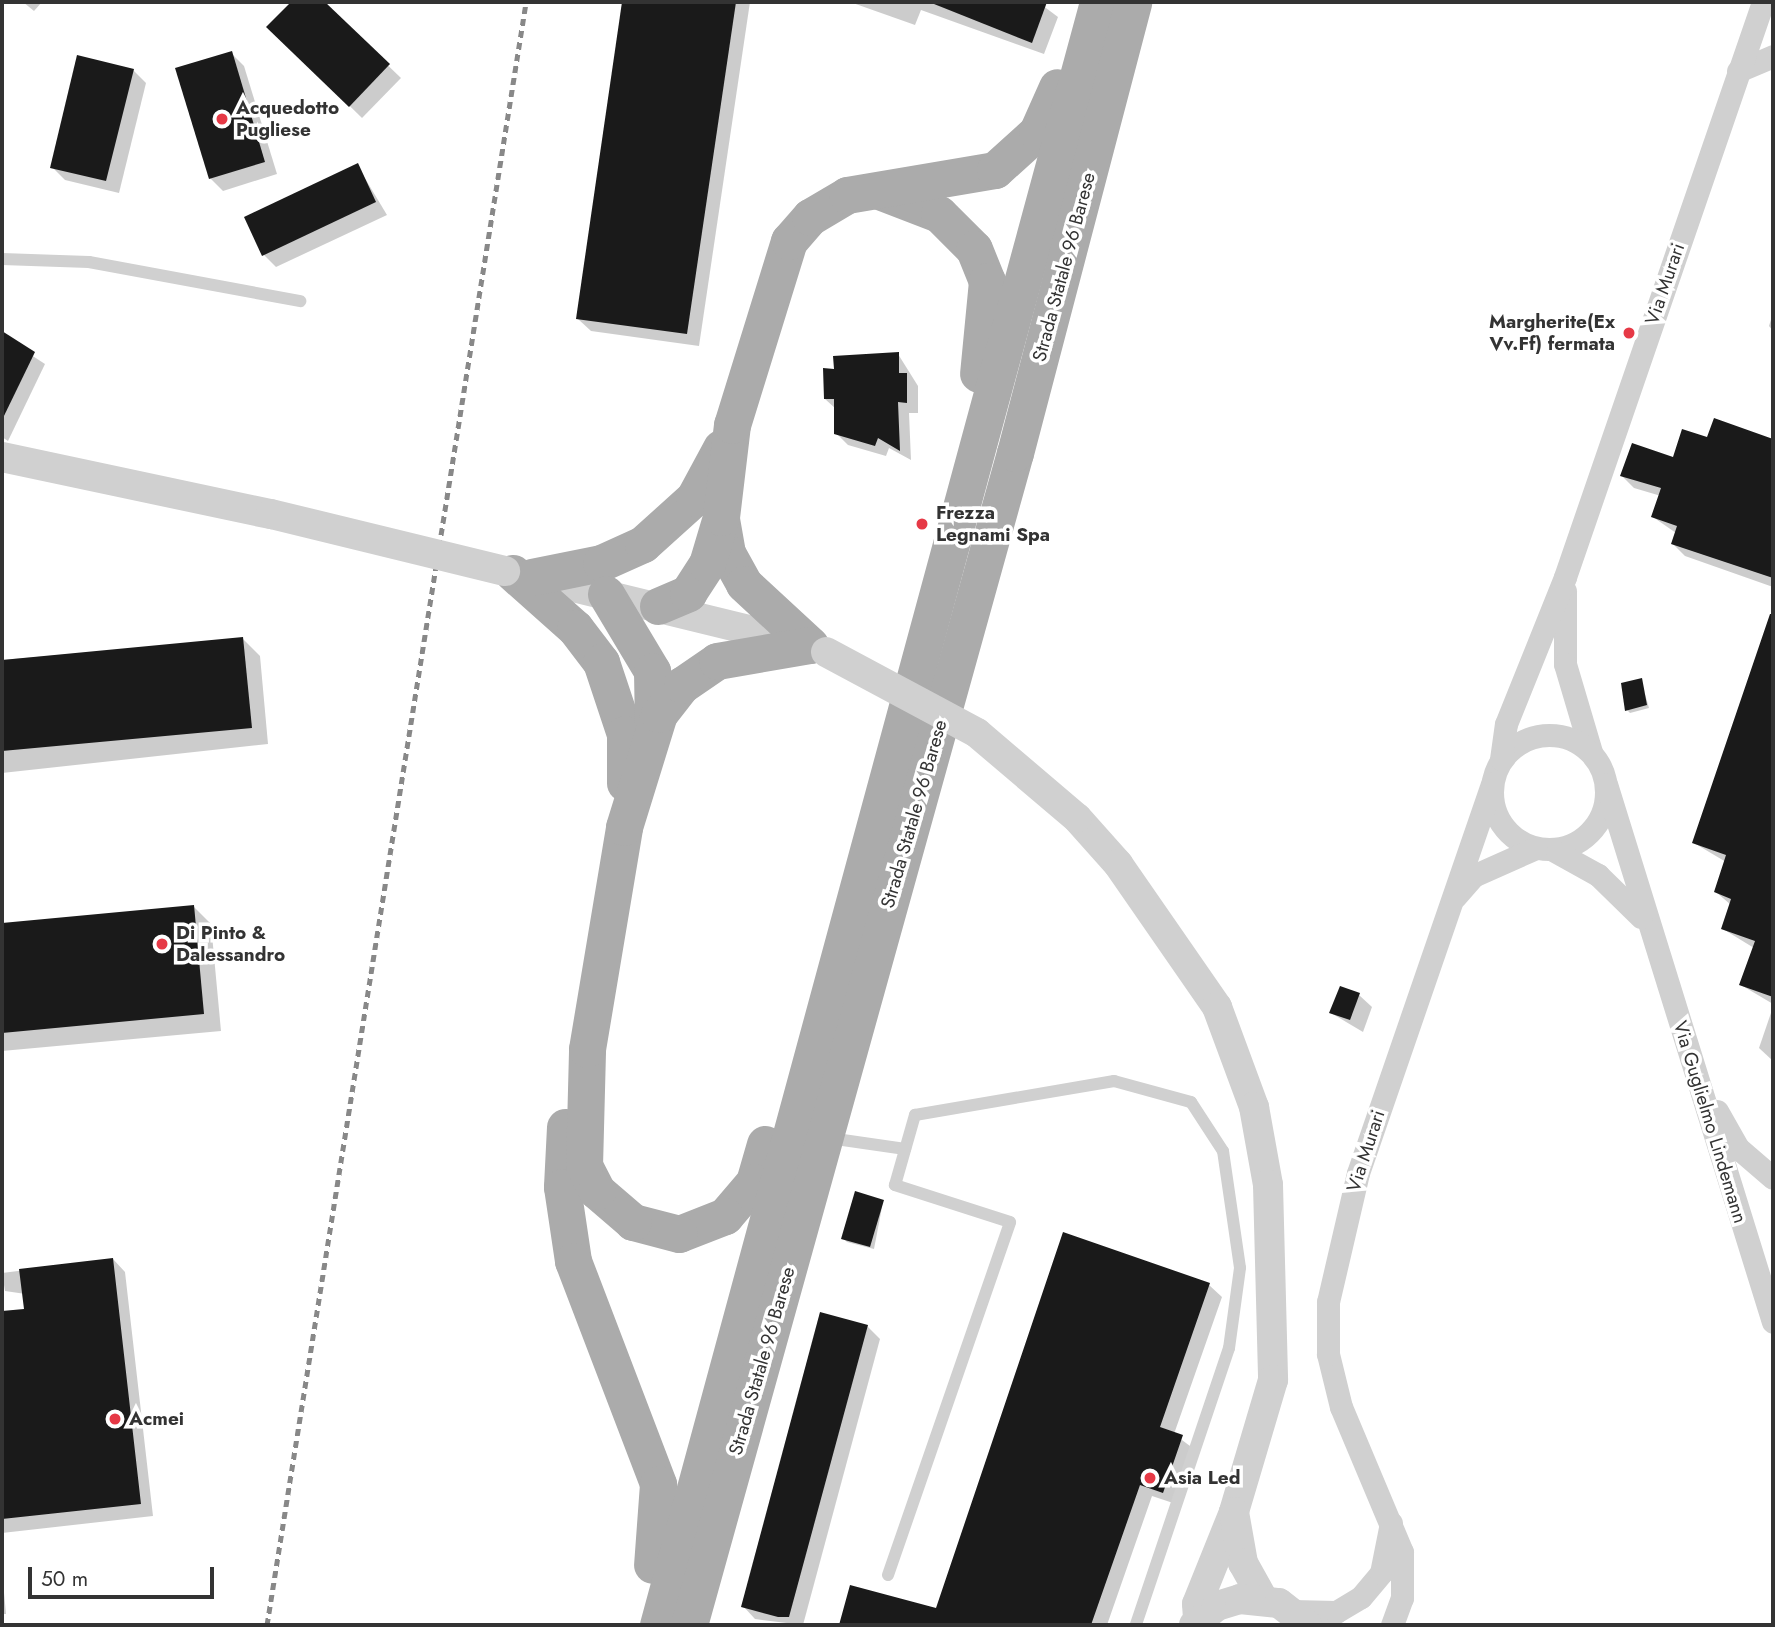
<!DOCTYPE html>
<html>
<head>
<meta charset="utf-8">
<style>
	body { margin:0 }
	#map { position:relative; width:1775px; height:1627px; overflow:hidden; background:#fff; font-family:Jost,sans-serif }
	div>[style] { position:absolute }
	.shadow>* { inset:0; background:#0003 }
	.building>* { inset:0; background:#1a1a1a }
	.service>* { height:12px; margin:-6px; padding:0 6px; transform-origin:6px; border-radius:6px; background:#d0d0d0 }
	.minor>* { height:23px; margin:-11.5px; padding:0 11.5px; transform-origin:11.5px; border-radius:11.5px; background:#d0d0d0 }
	.minor>.ring { margin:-11.5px; padding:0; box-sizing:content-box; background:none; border:23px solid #d0d0d0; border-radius:50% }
	.tertiary>* { height:30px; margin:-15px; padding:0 15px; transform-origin:15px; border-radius:15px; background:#d0d0d0 }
	.primary>* { height:37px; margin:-18.5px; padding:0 18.5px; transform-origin:18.5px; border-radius:18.5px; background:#ababab }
	.rail>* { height:5px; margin-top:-2.5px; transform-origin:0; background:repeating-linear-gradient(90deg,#888 0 7px,transparent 0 12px) }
	.tertiary-bridge>* { height:30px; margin:-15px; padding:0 15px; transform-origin:15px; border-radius:15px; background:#d0d0d0 }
	.dots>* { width:19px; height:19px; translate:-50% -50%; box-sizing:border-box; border:4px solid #fff; border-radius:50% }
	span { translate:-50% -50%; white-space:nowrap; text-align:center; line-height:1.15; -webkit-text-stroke:7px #fff; paint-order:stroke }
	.poi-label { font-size:19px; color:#333; font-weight:700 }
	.left { translate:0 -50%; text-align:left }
	.right { translate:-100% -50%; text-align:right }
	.street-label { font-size:19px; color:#333 }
	.frame { position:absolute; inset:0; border:4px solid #333; pointer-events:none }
	.scale { position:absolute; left:28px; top:1567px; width:186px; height:32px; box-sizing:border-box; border:4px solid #333; border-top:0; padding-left:9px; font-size:21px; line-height:24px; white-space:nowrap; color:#333; -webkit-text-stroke:5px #fff; paint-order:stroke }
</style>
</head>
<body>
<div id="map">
	<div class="shadow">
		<i style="clip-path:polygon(23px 2px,42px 2px,34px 11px)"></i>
		<i style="clip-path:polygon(293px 2px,322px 2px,401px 78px,362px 118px,269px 27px)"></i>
		<i style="clip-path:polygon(625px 2px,750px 2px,699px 346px,591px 331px,578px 319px)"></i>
		<i style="clip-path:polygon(850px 2px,1038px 2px,1058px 17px,1044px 54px,921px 10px,915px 25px)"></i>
		<i style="clip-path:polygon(231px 53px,244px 66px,277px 174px,223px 191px,210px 178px)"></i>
		<i style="clip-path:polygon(133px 70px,146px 83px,119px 193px,65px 180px,52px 167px)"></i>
		<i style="clip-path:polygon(357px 165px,387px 215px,276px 267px,264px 255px)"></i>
		<i style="clip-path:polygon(1773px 313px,1773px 331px,1769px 326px)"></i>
		<i style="clip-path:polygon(2px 336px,45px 364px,8px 441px,2px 437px)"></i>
		<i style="clip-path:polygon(898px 354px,918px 386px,918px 413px,909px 413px,911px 460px,889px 448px,886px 456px,848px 445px,836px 433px,836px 409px,825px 399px,835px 371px)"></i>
		<i style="clip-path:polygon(1715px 420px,1773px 441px,1773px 587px,1685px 556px,1673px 544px,1676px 533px,1653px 517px,1661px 496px,1634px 488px,1622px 476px,1674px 459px,1708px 439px)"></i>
		<i style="clip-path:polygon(1769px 622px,1773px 623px,1773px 1004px,1741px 985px,1754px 948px,1723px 929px,1731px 905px,1716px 892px,1726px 862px,1694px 843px)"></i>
		<i style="clip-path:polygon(243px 639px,260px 656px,268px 744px,2px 773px,2px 660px)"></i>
		<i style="clip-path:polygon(1641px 680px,1649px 708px,1630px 713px,1627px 710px)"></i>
		<i style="clip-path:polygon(194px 907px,211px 924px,221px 1031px,2px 1051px,2px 925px)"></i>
		<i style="clip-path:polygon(1359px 995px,1372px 1007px,1363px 1032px,1331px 1013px)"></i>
		<i style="clip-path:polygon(1773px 1007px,1773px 1061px,1759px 1048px)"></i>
		<i style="clip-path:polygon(883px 1202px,874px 1249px,847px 1242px,843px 1238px)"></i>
		<i style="clip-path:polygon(113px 1259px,125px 1272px,153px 1516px,2px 1533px,2px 1313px,87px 1303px,5px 1291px,2px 1273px)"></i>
		<i style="clip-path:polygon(1209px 1285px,1222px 1297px,1174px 1434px,1194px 1449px,1176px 1504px,1152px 1496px,1107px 1625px,841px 1625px,851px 1587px,938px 1611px)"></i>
		<i style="clip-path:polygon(867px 1326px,880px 1339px,803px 1625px,755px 1619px,743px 1606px)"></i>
		<i style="clip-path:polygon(2px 1571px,6px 1614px,2px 1614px)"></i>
	</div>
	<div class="building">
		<i style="clip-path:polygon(291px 2px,325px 2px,390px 64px,349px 107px,266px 27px)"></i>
		<i style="clip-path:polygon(622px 2px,736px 2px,687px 334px,576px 319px)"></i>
		<i style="clip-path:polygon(929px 2px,1047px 2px,1032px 43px)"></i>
		<i style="clip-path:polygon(232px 51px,265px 162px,209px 179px,175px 68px)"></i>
		<i style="clip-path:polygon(77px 55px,134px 69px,106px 181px,50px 168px)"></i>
		<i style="clip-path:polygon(358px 163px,376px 202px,262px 256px,244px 217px)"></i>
		<i style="clip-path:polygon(2px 331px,35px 352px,2px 420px)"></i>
		<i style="clip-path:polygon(899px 352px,899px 373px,907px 373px,907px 403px,898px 402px,900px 451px,878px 438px,875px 446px,834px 434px,834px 399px,824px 399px,823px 368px,834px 369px,833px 356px)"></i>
		<i style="clip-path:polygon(1714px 418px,1773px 439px,1773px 578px,1671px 544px,1677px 526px,1651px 517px,1661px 488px,1620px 476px,1632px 443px,1673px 457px,1682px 429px,1707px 437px)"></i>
		<i style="clip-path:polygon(1770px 614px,1773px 614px,1773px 997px,1739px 985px,1755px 941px,1721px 929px,1731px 899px,1714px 892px,1726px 855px,1692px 843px)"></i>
		<i style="clip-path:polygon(243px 637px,252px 728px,2px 751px,2px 660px)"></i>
		<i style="clip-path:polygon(1642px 678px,1647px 705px,1625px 711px,1621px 683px)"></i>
		<i style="clip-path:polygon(194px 905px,204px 1014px,2px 1033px,2px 923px)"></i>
		<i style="clip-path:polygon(1340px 986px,1360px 993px,1350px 1020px,1329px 1013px)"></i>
		<i style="clip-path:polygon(855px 1191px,884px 1200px,870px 1247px,841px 1239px)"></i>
		<i style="clip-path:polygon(1063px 1232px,1210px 1283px,1160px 1427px,1183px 1435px,1163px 1493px,1140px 1485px,1091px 1625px,839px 1625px,850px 1585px,936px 1608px)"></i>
		<i style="clip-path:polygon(113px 1258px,141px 1504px,2px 1519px,2px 1311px,24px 1309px,19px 1269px)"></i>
		<i style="clip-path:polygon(820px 1312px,868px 1325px,789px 1617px,778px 1617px,741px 1607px)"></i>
	</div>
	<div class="service">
		<i style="left:2px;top:259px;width:87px;rotate:2deg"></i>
		<i style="left:89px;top:262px;width:215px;rotate:10.5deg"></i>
		<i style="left:829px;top:1138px;width:77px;rotate:8.2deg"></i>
		<i style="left:888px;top:1575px;width:373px;rotate:-70.9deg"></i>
		<i style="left:1010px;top:1222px;width:121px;rotate:-162.2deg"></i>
		<i style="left:895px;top:1185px;width:73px;rotate:-74.1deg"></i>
		<i style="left:915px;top:1115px;width:202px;rotate:-9.7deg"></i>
		<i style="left:1114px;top:1081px;width:80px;rotate:15.3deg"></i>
		<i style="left:1191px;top:1102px;width:59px;rotate:56.9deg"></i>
		<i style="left:1223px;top:1151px;width:118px;rotate:81.7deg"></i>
		<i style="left:1240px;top:1268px;width:81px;rotate:97.8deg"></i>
		<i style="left:1229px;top:1348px;width:292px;rotate:108.6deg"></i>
	</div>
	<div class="minor">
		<i style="left:1738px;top:71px;width:38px;rotate:-23deg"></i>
		<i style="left:1565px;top:591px;width:73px;rotate:90deg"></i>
		<i style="left:1565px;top:664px;width:92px;rotate:73.5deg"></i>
		<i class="ring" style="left:1492px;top:735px;width:91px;height:91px"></i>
		<i style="left:1501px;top:759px;width:35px;rotate:-82deg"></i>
		<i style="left:1506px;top:724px;width:158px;rotate:-68.1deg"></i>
		<i style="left:1565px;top:577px;width:608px;rotate:-71deg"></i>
		<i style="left:1606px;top:784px;width:563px;rotate:72.76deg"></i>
		<i style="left:1551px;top:849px;width:54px;rotate:29deg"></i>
		<i style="left:1598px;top:875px;width:60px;rotate:44.3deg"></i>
		<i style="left:1455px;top:897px;width:28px;rotate:-49deg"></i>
		<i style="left:1473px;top:876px;width:69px;rotate:-24deg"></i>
		<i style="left:1717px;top:1111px;width:43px;rotate:60.4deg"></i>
		<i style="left:1738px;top:1148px;width:46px;rotate:40.6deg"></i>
		<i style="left:1292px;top:1611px;width:44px;rotate:1.3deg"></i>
		<i style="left:1336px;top:1612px;width:29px;rotate:-31deg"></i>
		<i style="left:1361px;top:1597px;width:31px;rotate:-50deg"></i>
		<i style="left:1381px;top:1573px;width:51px;rotate:-78.7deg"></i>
		<i style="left:1392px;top:1625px;width:29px;rotate:-70deg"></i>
		<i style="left:1402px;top:1598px;width:46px;rotate:-90deg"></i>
		<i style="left:1402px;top:1552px;width:157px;rotate:-112.8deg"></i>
		<i style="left:1341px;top:1407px;width:55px;rotate:-103.8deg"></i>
		<i style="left:1328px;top:1354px;width:52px;rotate:-90deg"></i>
		<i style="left:1328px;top:1302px;width:132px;rotate:-76.9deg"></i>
		<i style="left:1358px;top:1173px;width:412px;rotate:-71deg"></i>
	</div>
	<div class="tertiary">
		<i style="left:2px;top:457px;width:275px;rotate:12deg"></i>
		<i style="left:536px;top:578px;width:279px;rotate:13.7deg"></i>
		<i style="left:1077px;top:818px;width:62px;rotate:48.3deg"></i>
		<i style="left:1118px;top:864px;width:174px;rotate:55.3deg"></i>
		<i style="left:1217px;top:1007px;width:107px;rotate:69.7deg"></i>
		<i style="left:1254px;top:1107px;width:79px;rotate:79.8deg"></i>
		<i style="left:1268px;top:1185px;width:195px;rotate:88.5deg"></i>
		<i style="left:1273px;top:1380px;width:138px;rotate:106.5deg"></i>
		<i style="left:1234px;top:1512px;width:99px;rotate:111.9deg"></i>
		<i style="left:1197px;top:1604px;width:16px;rotate:86deg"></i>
		<i style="left:1234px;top:1512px;width:52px;rotate:80deg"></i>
		<i style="left:1243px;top:1563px;width:41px;rotate:60.9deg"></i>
		<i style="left:1194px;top:1625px;width:30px;rotate:-40deg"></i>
		<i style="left:1217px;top:1606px;width:24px;rotate:-17deg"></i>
		<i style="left:1240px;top:1599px;width:39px;rotate:6deg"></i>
		<i style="left:1279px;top:1603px;width:36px;rotate:38deg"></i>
	</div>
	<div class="primary">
		<i style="left:879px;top:191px;width:64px;rotate:21deg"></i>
		<i style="left:939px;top:214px;width:49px;rotate:45deg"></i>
		<i style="left:974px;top:249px;width:35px;rotate:68deg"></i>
		<i style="left:987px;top:281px;width:93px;rotate:95.5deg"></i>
		<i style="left:721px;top:519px;width:35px;rotate:80deg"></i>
		<i style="left:727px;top:553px;width:35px;rotate:61deg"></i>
		<i style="left:744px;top:584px;width:90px;rotate:42.7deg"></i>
		<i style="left:513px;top:573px;width:83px;rotate:41.6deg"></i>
		<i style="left:575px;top:628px;width:43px;rotate:52.6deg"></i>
		<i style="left:601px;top:662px;width:76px;rotate:71.6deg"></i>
		<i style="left:625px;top:734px;width:49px;rotate:90deg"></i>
		<i style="left:532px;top:577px;width:70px;rotate:-11.5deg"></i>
		<i style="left:601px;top:563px;width:46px;rotate:-24.3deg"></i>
		<i style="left:643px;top:544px;width:69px;rotate:-42deg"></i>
		<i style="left:694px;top:498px;width:57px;rotate:-61.6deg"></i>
		<i style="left:606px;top:594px;width:90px;rotate:59.1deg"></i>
		<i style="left:652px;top:671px;width:55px;rotate:89deg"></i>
		<i style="left:658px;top:606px;width:33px;rotate:-23deg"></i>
		<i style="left:688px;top:593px;width:35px;rotate:-57deg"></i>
		<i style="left:707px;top:564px;width:49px;rotate:-73.4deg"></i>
		<i style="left:721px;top:517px;width:93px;rotate:-83.2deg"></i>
		<i style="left:732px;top:425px;width:193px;rotate:-72.8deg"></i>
		<i style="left:789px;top:241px;width:32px;rotate:-49deg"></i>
		<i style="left:810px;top:217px;width:43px;rotate:-30.7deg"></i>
		<i style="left:847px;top:195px;width:150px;rotate:-9.6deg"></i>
		<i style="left:995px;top:170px;width:57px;rotate:-42.1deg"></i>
		<i style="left:1037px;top:132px;width:49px;rotate:-66deg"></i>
		<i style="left:565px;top:1127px;width:60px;rotate:92.9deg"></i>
		<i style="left:562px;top:1187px;width:75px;rotate:81.5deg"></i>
		<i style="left:573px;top:1261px;width:239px;rotate:69.1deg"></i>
		<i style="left:658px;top:1484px;width:81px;rotate:94.2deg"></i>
		<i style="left:765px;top:1144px;width:40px;rotate:106deg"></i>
		<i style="left:754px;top:1182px;width:45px;rotate:130.5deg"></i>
		<i style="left:725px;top:1216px;width:49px;rotate:158.6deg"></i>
		<i style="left:679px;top:1234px;width:48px;rotate:-165.4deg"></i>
		<i style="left:633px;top:1222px;width:48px;rotate:-139.3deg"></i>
		<i style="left:597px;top:1191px;width:28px;rotate:-117deg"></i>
		<i style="left:584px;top:1166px;width:117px;rotate:-88.5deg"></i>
		<i style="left:587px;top:1049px;width:225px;rotate:-80.5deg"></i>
		<i style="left:624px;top:827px;width:118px;rotate:-72.8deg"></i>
		<i style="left:659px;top:714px;width:37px;rotate:-52deg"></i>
		<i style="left:682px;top:685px;width:42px;rotate:-34.4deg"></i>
		<i style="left:717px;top:661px;width:94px;rotate:-9.8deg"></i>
		<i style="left:658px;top:1625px;width:1682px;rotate:-74.83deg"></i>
		<i style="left:689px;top:1625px;width:1216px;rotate:-74.46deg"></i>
		<i style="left:1015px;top:453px;width:466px;rotate:-75.3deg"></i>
	</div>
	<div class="rail">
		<i style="left:267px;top:1625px;width:1644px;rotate:-80.93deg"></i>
	</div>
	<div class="tertiary-bridge">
		<i style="left:271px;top:514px;width:241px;rotate:13.7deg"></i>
		<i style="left:826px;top:652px;width:171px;rotate:28.2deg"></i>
		<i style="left:977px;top:733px;width:131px;rotate:40.4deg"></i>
	</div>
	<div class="dots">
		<i style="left:222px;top:119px;background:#e63946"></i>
		<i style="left:1629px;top:333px;background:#e63946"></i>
		<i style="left:922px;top:524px;background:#e63946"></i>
		<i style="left:162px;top:944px;background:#e63946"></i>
		<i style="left:115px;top:1419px;background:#e63946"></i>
		<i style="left:1150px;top:1478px;background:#e63946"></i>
	</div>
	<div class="poi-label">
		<span class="left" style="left:236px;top:119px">Acquedotto<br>Pugliese</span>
		<span class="right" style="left:1615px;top:333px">Margherite(Ex<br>Vv.Ff) fermata</span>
		<span class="left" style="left:936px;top:524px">Frezza<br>Legnami Spa</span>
		<span class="left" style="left:176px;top:944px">Di Pinto &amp;<br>Dalessandro</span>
		<span class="left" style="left:129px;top:1419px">Acmei</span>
		<span class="left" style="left:1164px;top:1478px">Asia Led</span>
	</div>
	<div class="street-label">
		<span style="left:1064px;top:267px;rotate:-75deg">Strada Statale 96 Barese</span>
		<span style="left:1665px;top:284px;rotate:-71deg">Via Murari</span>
		<span style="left:914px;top:814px;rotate:-74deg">Strada Statale 96 Barese</span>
		<span style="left:1710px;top:1122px;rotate:73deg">Via Guglielmo Lindemann</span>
		<span style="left:1366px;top:1151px;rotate:-72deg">Via Murari</span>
		<span style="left:762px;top:1361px;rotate:-74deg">Strada Statale 96 Barese</span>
	</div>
	<div class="frame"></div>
	<div class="scale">50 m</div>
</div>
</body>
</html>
